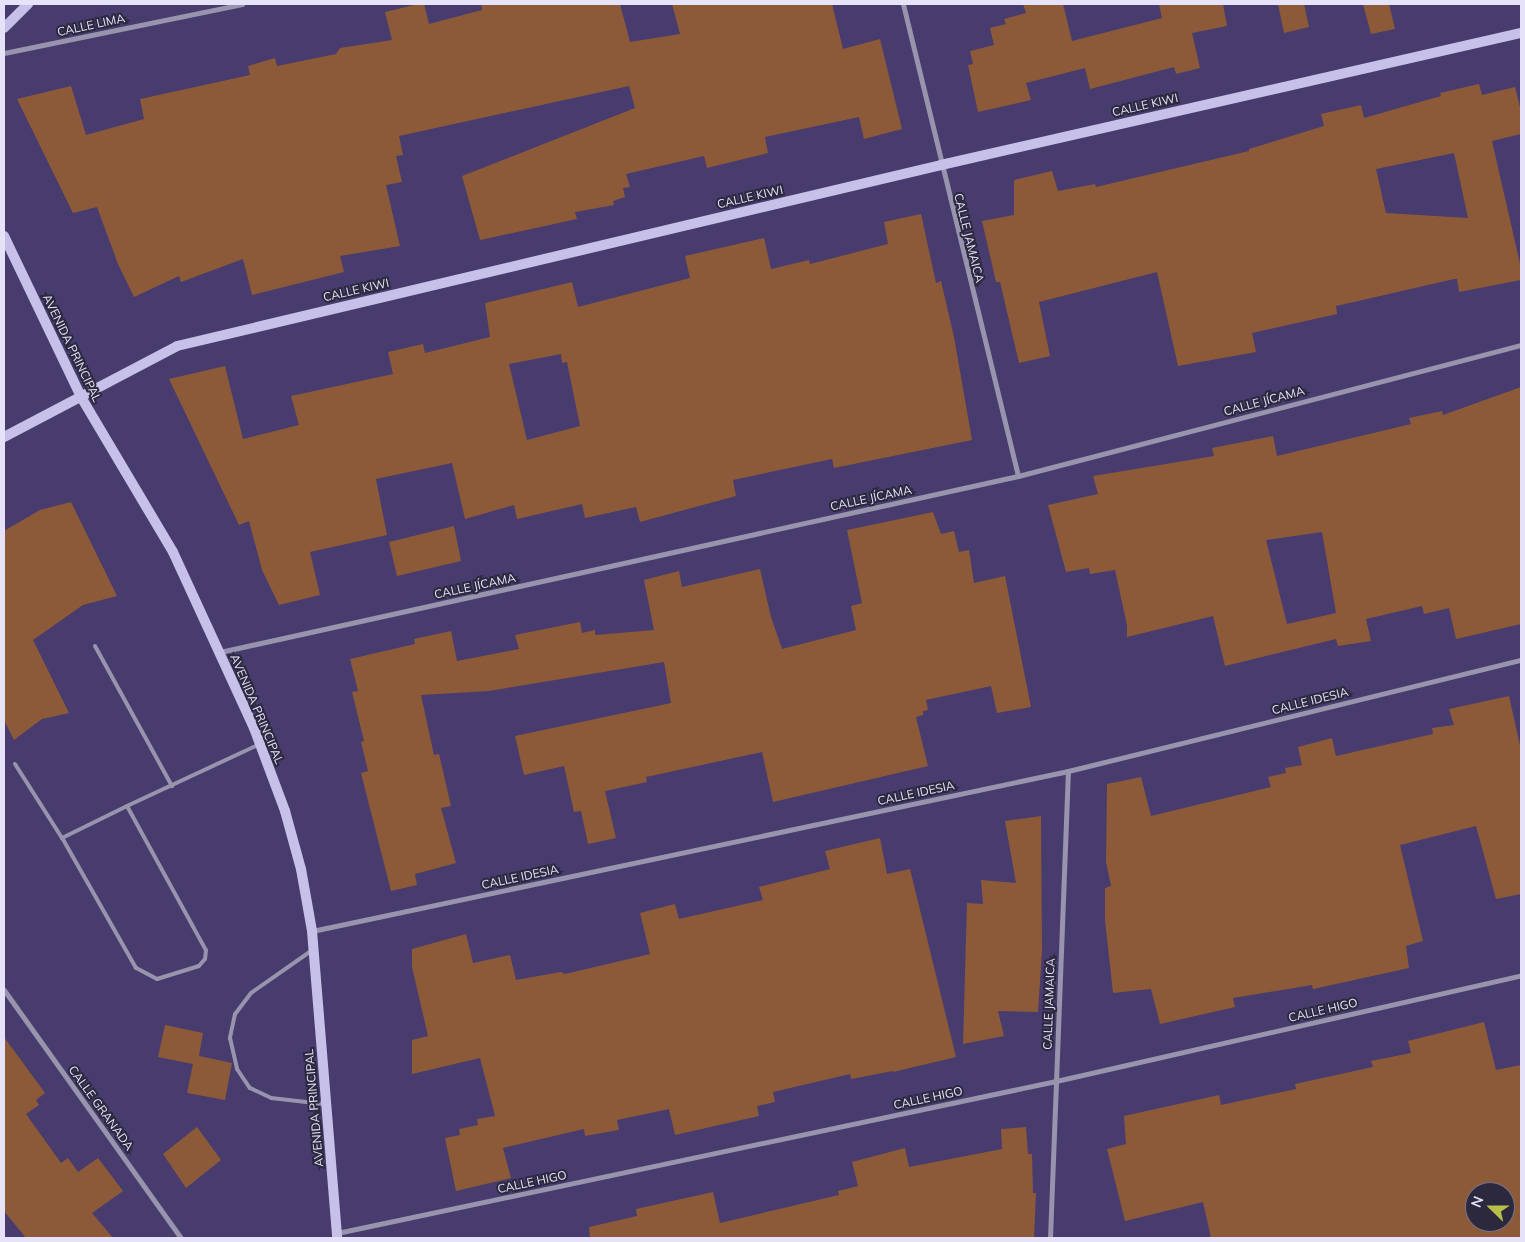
<!DOCTYPE html>
<html>
<head>
<meta charset="utf-8">
<style>
	body { margin:0 }
	#map { position:relative; width:1525px; height:1242px; overflow:hidden; background:#473c6d; font-family:Mulish,sans-serif }
	div>[style] { position:absolute }
	.building>* { inset:0; background:#8d5a39 }
	.lane>* { height:4px; margin:-2px; padding:0 2px; transform-origin:2px; border-radius:2px; background:#9894ad }
	.street>* { height:5px; margin:-2.5px; padding:0 2.5px; transform-origin:2.5px; border-radius:2.5px; background:#9894ad }
	.secondary>* { height:10px; margin:-5px; padding:0 5px; transform-origin:5px; border-radius:5px; background:#c7c0e8 }
	span { translate:-50% -50%; white-space:nowrap; text-align:center; line-height:1.15; -webkit-text-stroke:4px #2c283e; paint-order:stroke }
	.street-label { font-size:12px; color:#e6e2fa }
	.frame { position:absolute; inset:0; border:5px solid #e6e2fa; pointer-events:none }
	.north { position:absolute; left:1465px; top:1182px; width:50px; height:50px; box-sizing:border-box; background:#2c283e; border:1px solid #767289; border-radius:50%; rotate:292deg; font-size:14px; font-weight:700; line-height:20px; text-align:center; color:#e6e2fa }
	.north::after { content:''; display:block; margin:auto; width:18px; height:22px; background:#b8c147; clip-path:polygon(50% 0,100% 100%,50% 72%,0 100%) }
</style>
</head>
<body>
<div id="map">
	<div class="building">
		<i style="clip-path:polygon(418px 4px,424px 4px,429px 24px,482px 10px,481px 4px,620px 4px,630px 42px,680px 34px,672px 4px,832px 4px,843px 49px,880px 39px,902px 129px,864px 139px,859px 117px,765px 137px,768px 153px,707px 168px,704px 156px,626px 174px,630px 187px,623px 188px,625px 197px,613px 201px,614px 205px,575px 212px,577px 219px,480px 240px,462px 176px,635px 108px,629px 86px,399px 136px,403px 155px,396px 156px,402px 182px,386px 185px,400px 246px,340px 256px,344px 272px,252px 295px,243px 259px,181px 282px,179px 276px,134px 297px,118px 264px,97px 207px,73px 213px,17px 99px,71px 86px,86px 135px,144px 119px,140px 99px,250px 75px,248px 66px,275px 58px,277px 66px,336px 54px,340px 48px,392px 40px,385px 12px)"></i>
		<i style="clip-path:polygon(1023px 4px,1063px 4px,1072px 41px,1162px 18px,1159px 4px,1223px 4px,1227px 26px,1192px 33px,1200px 68px,1176px 74px,1174px 67px,1090px 89px,1085px 68px,1026px 83px,1031px 100px,978px 112px,968px 65px,973px 64px,970px 51px,994px 45px,990px 28px,1006px 24px,1004px 19px,1026px 13px)"></i>
		<i style="clip-path:polygon(1278px 4px,1304px 4px,1309px 27px,1284px 33px)"></i>
		<i style="clip-path:polygon(1363px 4px,1389px 4px,1395px 29px,1371px 34px)"></i>
		<i style="clip-path:polygon(evenodd,1479px 84px,1482px 95px,1515px 87px,1521px 111px,1521px 134px,1492px 141px,1521px 268px,1521px 280px,1459px 292px,1457px 279px,1454px 279px,1367px 299px,1336px 306px,1337px 314px,1252px 333px,1256px 352px,1178px 366px,1157px 272px,1039px 302px,1050px 356px,1019px 363px,1000px 282px,996px 282px,982px 221px,1014px 215px,1014px 180px,1052px 171px,1058px 191px,1095px 184px,1096px 187px,1249px 151px,1249px 149px,1324px 126px,1321px 114px,1361px 105px,1364px 118px,1441px 96px,1440px 93px,1479px 84px,1454px 153px,1468px 218px,1386px 213px,1376px 169px,1454px 153px)"></i>
		<i style="clip-path:polygon(evenodd,921px 214px,936px 283px,941px 281px,954px 337px,972px 440px,834px 468px,832px 459px,733px 480px,736px 496px,640px 522px,636px 507px,585px 518px,582px 504px,517px 519px,514px 505px,465px 519px,452px 463px,376px 479px,387px 535px,310px 552px,320px 595px,279px 605px,262px 570px,249px 521px,239px 525px,169px 379px,225px 366px,243px 439px,299px 425px,291px 396px,393px 374px,388px 352px,423px 344px,425px 353px,490px 337px,485px 303px,572px 282px,578px 307px,690px 278px,685px 256px,764px 238px,771px 269px,809px 260px,810px 264px,888px 244px,884px 222px,921px 214px,561px 354px,562px 363px,567px 362px,580px 426px,527px 440px,509px 364px,561px 354px)"></i>
		<i style="clip-path:polygon(evenodd,1521px 387px,1521px 624px,1456px 639px,1449px 608px,1424px 614px,1422px 606px,1366px 619px,1371px 641px,1338px 646px,1336px 639px,1225px 666px,1213px 616px,1127px 637px,1127px 625px,1115px 570px,1090px 574px,1089px 568px,1066px 572px,1048px 505px,1098px 494px,1093px 476px,1214px 456px,1212px 448px,1273px 436px,1277px 456px,1411px 424px,1409px 418px,1442px 411px,1443px 415px,1521px 387px,1322px 532px,1336px 613px,1287px 624px,1266px 540px,1322px 532px)"></i>
		<i style="clip-path:polygon(71px 502px,117px 596px,83px 605px,33px 640px,69px 713px,42px 719px,14px 740px,4px 720px,4px 531px,40px 510px)"></i>
		<i style="clip-path:polygon(933px 512px,941px 534px,954px 531px,959px 552px,969px 550px,974px 583px,1005px 576px,1031px 707px,997px 713px,991px 686px,926px 700px,928px 710px,923px 711px,923px 715px,916px 717px,928px 766px,773px 802px,762px 752px,646px 777px,647px 782px,605px 791px,616px 838px,588px 844px,581px 811px,574px 812px,564px 766px,524px 775px,515px 736px,671px 703px,664px 662px,489px 691px,421px 695px,434px 755px,439px 754px,451px 806px,441px 808px,456px 863px,415px 874px,417px 885px,391px 891px,361px 773px,368px 771px,361px 742px,364px 741px,352px 692px,358px 691px,350px 659px,415px 644px,414px 639px,451px 631px,457px 661px,519px 649px,515px 635px,580px 622px,582px 633px,595px 630px,595px 635px,654px 630px,644px 580px,679px 571px,682px 587px,760px 569px,771px 617px,782px 649px,856px 630px,851px 606px,862px 603px,847px 530px)"></i>
		<i style="clip-path:polygon(454px 526px,461px 561px,397px 576px,389px 542px)"></i>
		<i style="clip-path:polygon(1509px 696px,1521px 750px,1521px 894px,1496px 899px,1476px 826px,1400px 845px,1423px 941px,1406px 946px,1409px 968px,1313px 989px,1312px 985px,1233px 998px,1235px 1007px,1160px 1024px,1151px 989px,1113px 993px,1105px 920px,1105px 888px,1111px 886px,1106px 862px,1107px 784px,1141px 777px,1151px 816px,1271px 787px,1268px 777px,1286px 773px,1285px 768px,1302px 765px,1298px 747px,1332px 738px,1336px 756px,1433px 734px,1432px 728px,1454px 725px,1449px 709px)"></i>
		<i style="clip-path:polygon(1041px 816px,1042px 951px,1038px 1012px,998px 1011px,1004px 1036px,963px 1044px,967px 903px,983px 904px,981px 880px,1016px 883px,1005px 821px)"></i>
		<i style="clip-path:polygon(880px 838px,887px 874px,910px 869px,956px 1057px,893px 1072px,893px 1071px,851px 1079px,850px 1074px,773px 1092px,775px 1102px,757px 1106px,759px 1116px,675px 1135px,669px 1109px,617px 1120px,619px 1130px,585px 1136px,584px 1129px,503px 1148px,511px 1178px,456px 1191px,445px 1138px,460px 1135px,459px 1129px,478px 1125px,477px 1119px,495px 1116px,480px 1058px,412px 1074px,412px 1040px,428px 1036px,412px 967px,412px 949px,466px 934px,473px 963px,510px 955px,516px 980px,561px 972px,565px 974px,650px 954px,640px 913px,675px 904px,679px 919px,763px 900px,759px 887px,830px 869px,825px 851px)"></i>
		<i style="clip-path:polygon(evenodd,1484px 1022px,1496px 1070px,1521px 1065px,1521px 1238px,1211px 1238px,1203px 1202px,1125px 1221px,1107px 1149px,1126px 1144px,1124px 1116px,1219px 1095px,1221px 1105px,1296px 1089px,1295px 1084px,1373px 1067px,1371px 1061px,1411px 1053px,1408px 1041px,1484px 1022px,1475px 1192px,1505px 1192px,1505px 1222px,1475px 1222px,1475px 1192px)"></i>
		<i style="clip-path:polygon(165px 1025px,203px 1033px,199px 1056px,232px 1063px,225px 1100px,187px 1093px,193px 1064px,158px 1057px)"></i>
		<i style="clip-path:polygon(4px 1037px,45px 1093px,36px 1100px,39px 1105px,26px 1114px,61px 1163px,68px 1158px,78px 1172px,98px 1158px,123px 1191px,92px 1213px,113px 1238px,26px 1238px,4px 1211px)"></i>
		<i style="clip-path:polygon(197px 1127px,221px 1160px,186px 1188px,163px 1154px)"></i>
		<i style="clip-path:polygon(1026px 1127px,1028px 1154px,1032px 1154px,1033px 1193px,1036px 1193px,1034px 1238px,590px 1238px,589px 1227px,637px 1216px,636px 1209px,713px 1192px,720px 1223px,839px 1195px,838px 1191px,858px 1186px,852px 1162px,905px 1148px,909px 1167px,1002px 1149px,1001px 1129px)"></i>
	</div>
	<div class="lane">
		<i style="left:95px;top:646px;width:160px;rotate:61.2deg"></i>
		<i style="left:15px;top:764px;width:88px;rotate:57.6deg"></i>
		<i style="left:127px;top:806px;width:164px;rotate:61.3deg"></i>
		<i style="left:206px;top:950px;width:9px;rotate:96deg"></i>
		<i style="left:205px;top:959px;width:9px;rotate:131deg"></i>
		<i style="left:199px;top:966px;width:44px;rotate:162.8deg"></i>
		<i style="left:157px;top:979px;width:24px;rotate:-152deg"></i>
		<i style="left:136px;top:968px;width:150px;rotate:-119.6deg"></i>
		<i style="left:62px;top:838px;width:72px;rotate:-26.2deg"></i>
		<i style="left:127px;top:806px;width:145px;rotate:-25deg"></i>
		<i style="left:311px;top:951px;width:73px;rotate:145deg"></i>
		<i style="left:251px;top:993px;width:26px;rotate:127deg"></i>
		<i style="left:235px;top:1014px;width:25px;rotate:102deg"></i>
		<i style="left:230px;top:1038px;width:32px;rotate:77deg"></i>
		<i style="left:237px;top:1069px;width:23px;rotate:56deg"></i>
		<i style="left:250px;top:1088px;width:23px;rotate:25deg"></i>
		<i style="left:271px;top:1098px;width:53px;rotate:6.5deg"></i>
	</div>
	<div class="street">
		<i style="left:903px;top:4px;width:486px;rotate:76.3deg"></i>
		<i style="left:4px;top:53px;width:243px;rotate:-11.6deg"></i>
		<i style="left:220px;top:652px;width:817px;rotate:-12.44deg"></i>
		<i style="left:1018px;top:476px;width:520px;rotate:-14.6deg"></i>
		<i style="left:312px;top:931px;width:773px;rotate:-11.95deg"></i>
		<i style="left:1068px;top:771px;width:466px;rotate:-13.8deg"></i>
		<i style="left:4px;top:990px;width:305px;rotate:54.5deg"></i>
		<i style="left:337px;top:1233px;width:735px;rotate:-11.94deg"></i>
		<i style="left:1056px;top:1081px;width:477px;rotate:-12.8deg"></i>
		<i style="left:1050px;top:1238px;width:467px;rotate:-87.8deg"></i>
	</div>
	<div class="secondary">
		<i style="left:4px;top:28px;width:34px;rotate:-45deg"></i>
		<i style="left:4px;top:236px;width:178px;rotate:64.4deg"></i>
		<i style="left:81px;top:397px;width:180px;rotate:59.3deg"></i>
		<i style="left:173px;top:552px;width:194px;rotate:65.3deg"></i>
		<i style="left:254px;top:728px;width:89px;rotate:69.5deg"></i>
		<i style="left:285px;top:811px;width:60px;rotate:74.6deg"></i>
		<i style="left:301px;top:869px;width:63px;rotate:79.9deg"></i>
		<i style="left:312px;top:931px;width:308px;rotate:85.3deg"></i>
		<i style="left:4px;top:437px;width:195px;rotate:-27.7deg"></i>
		<i style="left:177px;top:346px;width:785px;rotate:-13.33deg"></i>
		<i style="left:941px;top:165px;width:595px;rotate:-12.82deg"></i>
	</div>
	<div class="street-label">
		<span style="left:91px;top:25px;rotate:-12deg">CALLE LIMA</span>
		<span style="left:1145px;top:105px;rotate:-13deg">CALLE KIWI</span>
		<span style="left:750px;top:197px;rotate:-13deg">CALLE KIWI</span>
		<span style="left:969px;top:238px;rotate:76deg">CALLE JAMAICA</span>
		<span style="left:356px;top:290px;rotate:-13deg">CALLE KIWI</span>
		<span style="left:72px;top:348px;rotate:64deg">AVENIDA PRINCIPAL</span>
		<span style="left:1264px;top:401px;rotate:-15deg">CALLE JÍCAMA</span>
		<span style="left:871px;top:498px;rotate:-12deg">CALLE JÍCAMA</span>
		<span style="left:475px;top:586px;rotate:-12deg">CALLE JÍCAMA</span>
		<span style="left:1310px;top:701px;rotate:-14deg">CALLE IDESIA</span>
		<span style="left:257px;top:709px;rotate:67deg">AVENIDA PRINCIPAL</span>
		<span style="left:916px;top:793px;rotate:-12deg">CALLE IDESIA</span>
		<span style="left:520px;top:877px;rotate:-12deg">CALLE IDESIA</span>
		<span style="left:1049px;top:1004px;rotate:-88deg">CALLE JAMAICA</span>
		<span style="left:1323px;top:1010px;rotate:-13deg">CALLE HIGO</span>
		<span style="left:928px;top:1098px;rotate:-12deg">CALLE HIGO</span>
		<span style="left:101px;top:1108px;rotate:54deg">CALLE GRANADA</span>
		<span style="left:314px;top:1108px;rotate:-95deg">AVENIDA PRINCIPAL</span>
		<span style="left:532px;top:1182px;rotate:-12deg">CALLE HIGO</span>
	</div>
	<div class="frame"></div>
	<div class="north">N</div>
</div>
</body>
</html>
